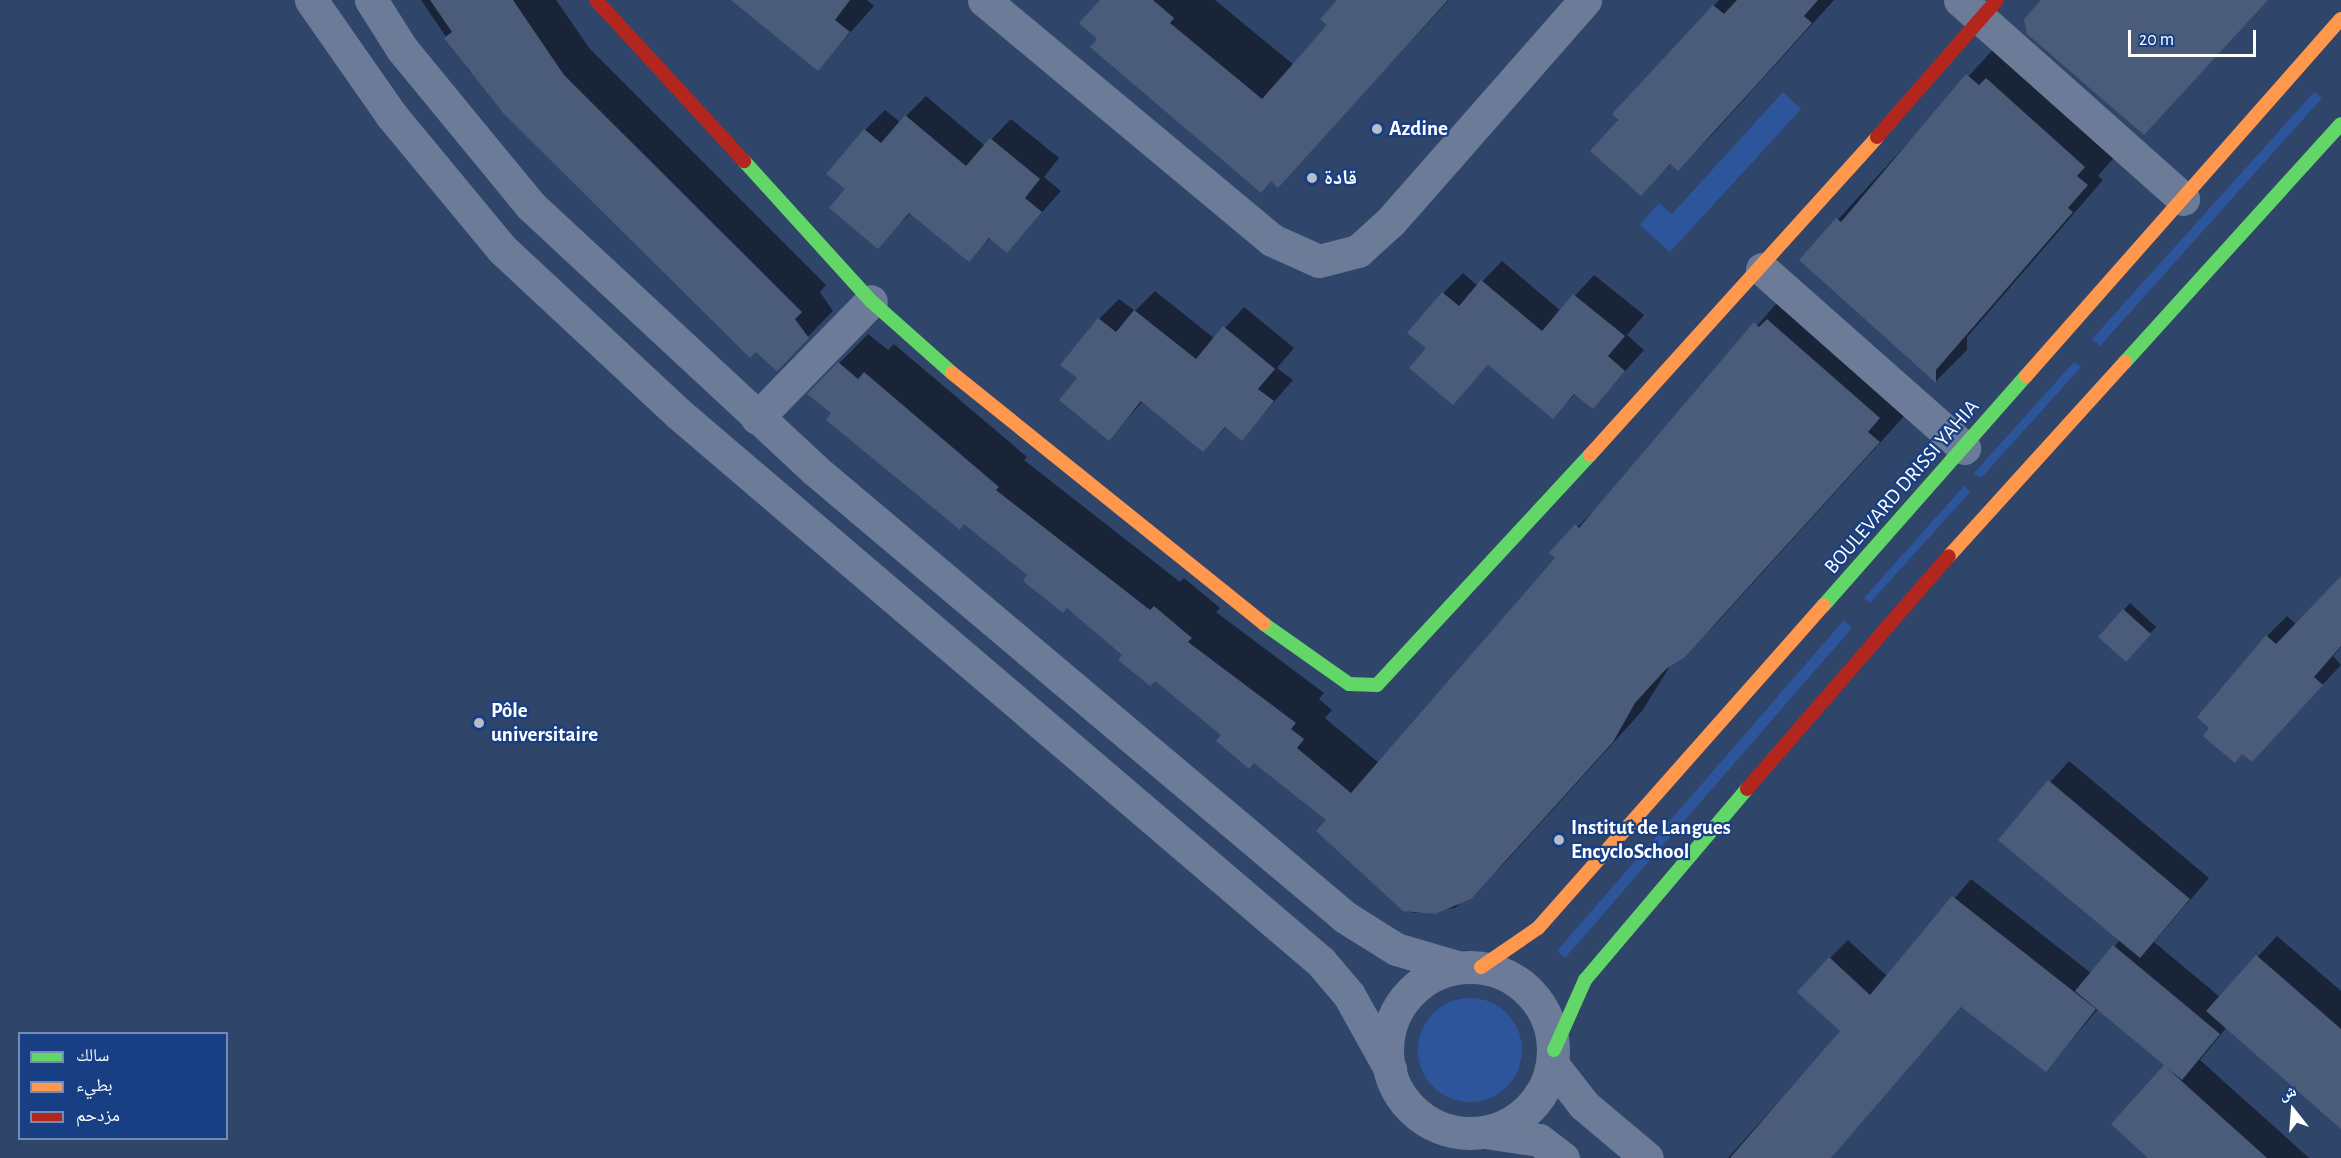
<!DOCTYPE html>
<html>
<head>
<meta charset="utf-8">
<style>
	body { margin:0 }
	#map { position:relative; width:2341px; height:1158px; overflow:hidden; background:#30456a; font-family:"Alegreya Sans","Noto Naskh Arabic",sans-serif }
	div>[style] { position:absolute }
	.green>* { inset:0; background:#2c559b }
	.round { border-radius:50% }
	.shadow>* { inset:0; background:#0007 }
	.building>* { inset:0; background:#4a5c7a }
	.street>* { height:33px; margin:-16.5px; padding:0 16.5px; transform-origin:16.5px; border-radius:16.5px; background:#6c7c98 }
	.street>.ring { margin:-16.5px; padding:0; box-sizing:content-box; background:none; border:33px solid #6c7c98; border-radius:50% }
	.fast>* { height:14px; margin:-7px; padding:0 7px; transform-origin:7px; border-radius:7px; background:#63d668 }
	.slow>* { height:14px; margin:-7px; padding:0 7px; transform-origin:7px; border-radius:7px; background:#ff974d }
	.jam>* { height:14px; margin:-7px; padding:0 7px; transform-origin:7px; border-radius:7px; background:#b3261e }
	.dots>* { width:16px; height:16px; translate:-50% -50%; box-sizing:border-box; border:3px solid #183f83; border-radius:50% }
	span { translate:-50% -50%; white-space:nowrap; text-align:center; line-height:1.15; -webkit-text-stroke:4.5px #183f83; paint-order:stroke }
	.poi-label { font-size:21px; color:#fff; font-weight:700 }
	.left { translate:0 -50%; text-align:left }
	.street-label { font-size:21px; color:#fff }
	.legend { position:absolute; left:18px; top:1032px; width:210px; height:108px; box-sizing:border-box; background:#183f83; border:2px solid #748cb5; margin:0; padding:8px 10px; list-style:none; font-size:18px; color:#fff }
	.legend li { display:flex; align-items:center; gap:12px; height:30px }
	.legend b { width:30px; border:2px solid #748cb5 }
	.north { position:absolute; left:2263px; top:1080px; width:60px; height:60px; -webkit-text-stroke:4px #183f83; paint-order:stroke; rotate:343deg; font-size:16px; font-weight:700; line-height:24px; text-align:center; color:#fff }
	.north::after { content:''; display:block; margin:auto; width:21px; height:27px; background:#fff; clip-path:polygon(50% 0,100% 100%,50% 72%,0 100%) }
	.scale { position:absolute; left:2128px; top:30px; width:128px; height:27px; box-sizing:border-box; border:3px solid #fff; border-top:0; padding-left:8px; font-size:18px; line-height:21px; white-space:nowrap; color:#fff; -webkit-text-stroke:4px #183f83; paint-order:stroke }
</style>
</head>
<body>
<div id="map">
	<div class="green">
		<i style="clip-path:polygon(1783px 92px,1801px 109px,1670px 252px,1640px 225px,1659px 203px,1672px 214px)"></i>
		<i style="clip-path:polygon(2314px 92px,2322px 98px,2100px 346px,2092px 339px)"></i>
		<i style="clip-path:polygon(2074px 362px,2081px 367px,1981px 478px,1974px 473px)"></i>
		<i style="clip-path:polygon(1964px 486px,1970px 492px,1870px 603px,1864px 598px)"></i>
		<i style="clip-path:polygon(1844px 620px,1852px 628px,1565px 958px,1557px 951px)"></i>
		<i class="round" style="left:1418px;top:998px;width:104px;height:104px"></i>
	</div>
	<div class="shadow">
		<i style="clip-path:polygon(421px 0,556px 0,590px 49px,826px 285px,820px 292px,833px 311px,777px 368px,475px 68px,470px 72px)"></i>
		<i style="clip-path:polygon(733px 0,867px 0,874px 6px,818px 69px)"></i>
		<i style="clip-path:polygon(1102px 0,1215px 0,1294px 65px,1330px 25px,1339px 0,1449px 0,1278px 185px,1099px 39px)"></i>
		<i style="clip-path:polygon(1719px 0,1834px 0,1711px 136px,1678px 169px,1672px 163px,1640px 194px,1615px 114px)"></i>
		<i style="clip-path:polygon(1998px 44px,2118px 153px,2098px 176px,2103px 180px,1967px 337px,1967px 350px,1936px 381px,1801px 260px)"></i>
		<i style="clip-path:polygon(926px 96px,985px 146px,1011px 119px,1059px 158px,1044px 177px,1061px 191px,1007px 251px,991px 237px,969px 260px,911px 212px,878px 247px,847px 189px,865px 130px,885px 110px,900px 122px)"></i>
		<i style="clip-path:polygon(1502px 261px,1561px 311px,1594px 275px,1644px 315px,1627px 335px,1644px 350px,1593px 407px,1576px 393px,1553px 417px,1489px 364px,1453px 403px,1428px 348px,1443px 293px,1463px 273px,1478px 286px)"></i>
		<i style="clip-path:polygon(1155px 291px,1215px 339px,1244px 307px,1294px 348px,1277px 368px,1293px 380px,1242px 439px,1227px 426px,1203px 450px,1143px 401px,1109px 439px,1079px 378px,1099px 319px,1119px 299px,1135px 311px)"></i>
		<i style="clip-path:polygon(1784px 295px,1908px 412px,1714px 626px,1672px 663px,1642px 711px,1500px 868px,1455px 908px,1415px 913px,1404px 910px,1328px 820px,809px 394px,868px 334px,888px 350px,894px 344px,1027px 457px,1024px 460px,1180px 582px,1184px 578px,1220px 608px,1216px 612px,1324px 693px,1319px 699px,1332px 710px,1325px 718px,1379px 763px,1557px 557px,1551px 553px,1607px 498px)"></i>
		<i style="clip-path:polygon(2341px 578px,2341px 647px,2333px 656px,2341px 665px,2252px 760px,2267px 636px,2287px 616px,2297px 625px)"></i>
		<i style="clip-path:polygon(2130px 603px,2156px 627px,2132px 653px,2100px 637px)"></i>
		<i style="clip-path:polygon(2069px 761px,2209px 878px,2154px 942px,2220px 997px,2277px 936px,2341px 991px,2341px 1127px,2227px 1027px,2200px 1060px,2309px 1158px,2151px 1158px,2166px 1065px,2098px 1009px,2046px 1070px,1962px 1006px,1827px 1158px,1728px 1158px,1842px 1031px,1830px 958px,1848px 940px,1888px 977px,1971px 879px,2091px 973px,2120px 940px,2000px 839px)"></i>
	</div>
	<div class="building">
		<i style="clip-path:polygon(430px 0,513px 0,564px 75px,802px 312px,795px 319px,809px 338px,777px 371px,756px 352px,750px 358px,504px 114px,444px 38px,452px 32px)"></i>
		<i style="clip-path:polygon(731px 0,850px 0,835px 20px,850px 32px,818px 71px)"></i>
		<i style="clip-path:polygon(1100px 0,1153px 0,1174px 18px,1170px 23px,1262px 99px,1327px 25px,1320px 19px,1337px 0,1448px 0,1278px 188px,1271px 181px,1261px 193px,1090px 47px,1097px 39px,1079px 23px)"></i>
		<i style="clip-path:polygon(1737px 0,1818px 0,1804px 16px,1812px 23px,1760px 81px,1678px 171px,1670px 164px,1641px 196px,1590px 151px,1618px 120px,1612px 114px,1713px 5px,1724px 14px)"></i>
		<i style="clip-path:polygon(2041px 0,2268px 0,2144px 135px,2027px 34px,2024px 19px)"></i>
		<i style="clip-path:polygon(1966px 74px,1979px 85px,1986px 78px,2085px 167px,2077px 176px,2088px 185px,2068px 208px,2073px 212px,1936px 370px,1936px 383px,1799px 260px,1836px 218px,1841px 222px)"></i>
		<i style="clip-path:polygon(905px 115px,966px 166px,990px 138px,1040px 179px,1025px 198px,1042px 212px,1007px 253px,989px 238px,969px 262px,909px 213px,878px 249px,829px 208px,845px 189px,826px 174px,864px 129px,881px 143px)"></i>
		<i style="clip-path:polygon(1481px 280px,1542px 331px,1573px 294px,1625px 336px,1608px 356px,1625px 371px,1593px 409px,1574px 394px,1553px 419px,1488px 365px,1453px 405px,1409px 368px,1426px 348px,1407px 333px,1442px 292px,1459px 306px)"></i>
		<i style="clip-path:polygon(1134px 310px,1196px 359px,1223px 326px,1275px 369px,1258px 389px,1274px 401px,1242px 441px,1225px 427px,1203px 452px,1141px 401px,1109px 441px,1059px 400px,1077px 378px,1060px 365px,1098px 318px,1116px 332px)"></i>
		<i style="clip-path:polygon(1767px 319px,1880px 418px,1868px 432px,1880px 442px,1685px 657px,1666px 669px,1635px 703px,1613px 742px,1471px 899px,1435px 914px,1403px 911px,1316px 831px,1326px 820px,1254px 763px,1249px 769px,1216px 741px,1221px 735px,1155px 681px,1150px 686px,1118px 660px,1122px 655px,1067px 608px,1063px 613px,1023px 581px,1027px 575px,964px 524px,960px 530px,826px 420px,831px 413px,807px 394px,838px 362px,858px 379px,864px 372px,999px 487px,996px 490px,1150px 610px,1154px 606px,1192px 638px,1188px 642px,1296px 723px,1291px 729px,1304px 739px,1297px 748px,1351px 793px,1555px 558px,1549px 553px,1575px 524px,1579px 528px,1754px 322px,1759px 327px)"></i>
		<i style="clip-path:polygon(2341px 576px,2341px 646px,2314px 677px,2323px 685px,2252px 762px,2242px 754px,2235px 763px,2203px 736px,2209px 728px,2197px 717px,2266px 635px,2276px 644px)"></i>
		<i style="clip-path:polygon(2123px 609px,2151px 634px,2126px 662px,2098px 637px)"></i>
		<i style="clip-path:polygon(2048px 780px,2190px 899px,2140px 958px,1998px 840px)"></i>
		<i style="clip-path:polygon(1952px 896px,2096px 1009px,2046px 1072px,1961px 1007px,1831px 1158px,1730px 1158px,1840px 1031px,1797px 992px,1829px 957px,1870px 995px)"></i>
		<i style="clip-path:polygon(2113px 945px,2220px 1034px,2182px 1080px,2167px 1068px,2267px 1158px,2148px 1158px,2111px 1124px,2164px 1065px,2075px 991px)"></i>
		<i style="clip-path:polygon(2256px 955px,2341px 1029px,2341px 1129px,2206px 1011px)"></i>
	</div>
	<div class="street">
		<i style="left:311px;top:0;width:141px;rotate:55.1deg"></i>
		<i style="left:392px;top:116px;width:173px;rotate:50.4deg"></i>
		<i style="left:502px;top:249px;width:242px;rotate:43deg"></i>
		<i style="left:679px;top:414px;width:844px;rotate:40.48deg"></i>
		<i style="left:1321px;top:962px;width:43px;rotate:49.7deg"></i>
		<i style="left:1349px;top:995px;width:85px;rotate:61deg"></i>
		<i style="left:371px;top:0;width:58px;rotate:57.7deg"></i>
		<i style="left:402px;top:49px;width:202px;rotate:50.6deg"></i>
		<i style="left:530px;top:205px;width:389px;rotate:42.9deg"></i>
		<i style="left:815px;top:470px;width:693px;rotate:40.14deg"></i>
		<i style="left:1345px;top:917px;width:60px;rotate:32.1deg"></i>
		<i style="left:1396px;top:949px;width:64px;rotate:16.4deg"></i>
		<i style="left:984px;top:0;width:375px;rotate:39.8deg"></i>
		<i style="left:1272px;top:240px;width:51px;rotate:24.1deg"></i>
		<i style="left:1319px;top:261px;width:40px;rotate:-14.4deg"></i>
		<i style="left:1358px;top:251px;width:45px;rotate:-42.3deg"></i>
		<i style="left:1391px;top:221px;width:294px;rotate:-48.7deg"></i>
		<i style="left:1960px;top:0;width:299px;rotate:41.7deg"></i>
		<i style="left:1762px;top:269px;width:270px;rotate:41.5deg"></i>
		<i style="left:757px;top:418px;width:163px;rotate:-45.7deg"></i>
		<i class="ring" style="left:1387px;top:967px;width:133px;height:133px"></i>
		<i style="left:1552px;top:1064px;width:52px;rotate:52deg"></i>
		<i style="left:1584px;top:1105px;width:82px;rotate:40.1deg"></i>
		<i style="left:1485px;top:1132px;width:55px;rotate:8.4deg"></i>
		<i style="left:1539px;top:1140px;width:30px;rotate:37deg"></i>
	</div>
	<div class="fast">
		<i style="left:744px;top:161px;width:189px;rotate:47.8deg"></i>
		<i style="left:871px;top:301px;width:108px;rotate:41.6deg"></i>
		<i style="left:2125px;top:362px;width:321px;rotate:-47.8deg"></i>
		<i style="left:1824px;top:605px;width:305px;rotate:-48.6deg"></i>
		<i style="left:1264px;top:624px;width:104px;rotate:35.2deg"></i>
		<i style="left:1349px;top:684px;width:28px;rotate:2deg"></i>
		<i style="left:1377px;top:685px;width:313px;rotate:-47.2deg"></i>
		<i style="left:1554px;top:1050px;width:77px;rotate:-66.1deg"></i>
		<i style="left:1585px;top:980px;width:250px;rotate:-49.7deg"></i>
	</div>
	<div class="slow">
		<i style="left:952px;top:373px;width:400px;rotate:38.8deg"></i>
		<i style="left:2026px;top:376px;width:476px;rotate:-48.6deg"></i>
		<i style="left:1590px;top:455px;width:428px;rotate:-47.9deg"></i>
		<i style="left:1949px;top:556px;width:262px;rotate:-47.8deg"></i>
		<i style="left:1481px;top:967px;width:69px;rotate:-34.4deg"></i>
		<i style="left:1538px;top:928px;width:431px;rotate:-48.5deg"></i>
	</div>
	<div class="jam">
		<i style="left:596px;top:0;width:219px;rotate:47.4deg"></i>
		<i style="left:1877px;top:137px;width:182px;rotate:-48.8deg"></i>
		<i style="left:1747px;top:789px;width:308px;rotate:-49.1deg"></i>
	</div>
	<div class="dots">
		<i style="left:1377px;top:129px;background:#b7becb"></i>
		<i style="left:1312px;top:178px;background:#b7becb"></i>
		<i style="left:479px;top:723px;background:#b7becb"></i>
		<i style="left:1559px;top:840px;background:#b7becb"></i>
	</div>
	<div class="poi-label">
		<span class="left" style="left:1389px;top:129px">Azdine</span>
		<span class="left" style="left:1324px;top:178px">قادة</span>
		<span class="left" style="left:491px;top:723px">Pôle<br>universitaire</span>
		<span class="left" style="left:1571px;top:840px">Institut de Langues<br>EncycloSchool</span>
	</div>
	<div class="street-label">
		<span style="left:1902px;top:487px;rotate:-49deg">BOULEVARD DRISSI YAHIA</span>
	</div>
	<ul class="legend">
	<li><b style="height:8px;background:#63d668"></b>سالك</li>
	<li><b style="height:8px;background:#ff974d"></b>بطيء</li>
	<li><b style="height:8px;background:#b3261e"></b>مزدحم</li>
	</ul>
	<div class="north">ش</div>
	<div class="scale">20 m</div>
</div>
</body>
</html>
